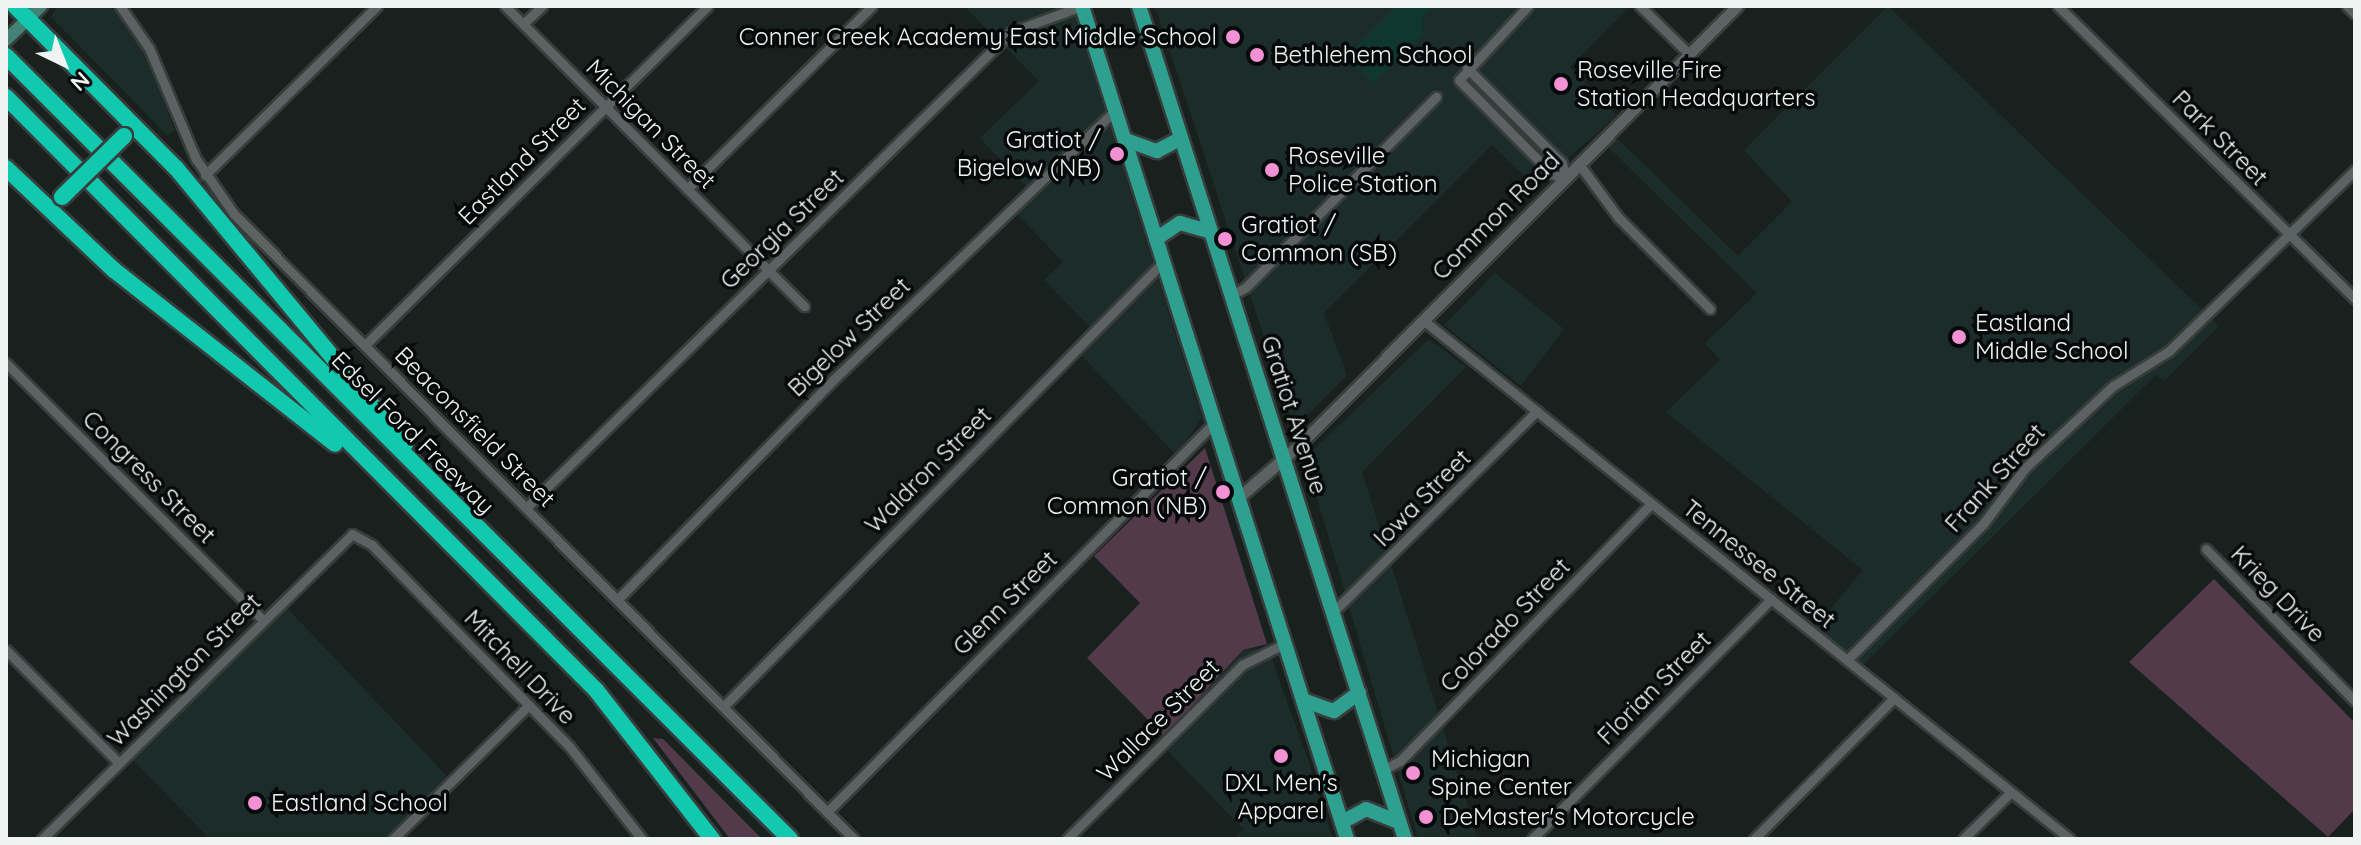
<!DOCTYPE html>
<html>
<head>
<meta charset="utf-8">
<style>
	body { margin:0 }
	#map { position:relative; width:2361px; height:845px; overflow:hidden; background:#19211f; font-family:Quicksand,sans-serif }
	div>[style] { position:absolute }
	.built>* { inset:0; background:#1c2c28 }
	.green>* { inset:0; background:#533a4a }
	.building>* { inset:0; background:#0f362f }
	.roads { filter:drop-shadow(2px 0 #383d3c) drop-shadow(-2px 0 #383d3c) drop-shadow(0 2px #383d3c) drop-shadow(0 -2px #383d3c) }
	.minor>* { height:9px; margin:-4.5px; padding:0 4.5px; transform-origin:4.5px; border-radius:4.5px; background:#5a6361 }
	.tertiary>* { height:11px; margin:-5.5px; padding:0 5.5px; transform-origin:5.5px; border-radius:5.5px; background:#5a6361 }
	.secondary>* { height:12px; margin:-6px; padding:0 6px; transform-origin:6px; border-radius:6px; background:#448278 }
	.primary>* { height:14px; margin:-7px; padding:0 7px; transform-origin:7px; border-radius:7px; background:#2ea090 }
	.motorway>* { height:16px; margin:-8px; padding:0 8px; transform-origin:8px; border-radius:8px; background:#10c9af }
	.bridges { filter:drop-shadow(2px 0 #383d3c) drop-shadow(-2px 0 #383d3c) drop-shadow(0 2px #383d3c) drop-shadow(0 -2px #383d3c) }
	.motorway-bridge>* { height:16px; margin:-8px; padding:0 8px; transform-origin:8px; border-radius:8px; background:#10c9af }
	.dots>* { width:22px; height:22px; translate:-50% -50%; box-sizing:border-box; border:4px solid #060909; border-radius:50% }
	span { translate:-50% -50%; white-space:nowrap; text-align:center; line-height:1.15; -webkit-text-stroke:7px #060909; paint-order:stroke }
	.poi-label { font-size:24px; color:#eff4f3 }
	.right { translate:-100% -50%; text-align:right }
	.left { translate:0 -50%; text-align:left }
	.street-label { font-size:24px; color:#eff4f3 }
	.frame { position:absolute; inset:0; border:8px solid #eff4f3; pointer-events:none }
	.north { position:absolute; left:24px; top:24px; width:80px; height:80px; -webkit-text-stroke:6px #060909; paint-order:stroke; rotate:137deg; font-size:22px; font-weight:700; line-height:32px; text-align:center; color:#eff4f3 }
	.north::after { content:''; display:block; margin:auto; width:28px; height:36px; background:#eff4f3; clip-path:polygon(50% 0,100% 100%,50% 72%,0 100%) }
</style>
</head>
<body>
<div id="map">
	<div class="built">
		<i style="clip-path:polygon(57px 6px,111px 6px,146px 55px,175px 131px,167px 135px,51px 17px)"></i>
		<i style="clip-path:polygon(964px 6px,1072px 6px,1202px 418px,1176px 455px,1082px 356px,1100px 337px,1044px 280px,1063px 262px,1017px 214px,1035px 196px,980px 138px,1039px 81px)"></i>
		<i style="clip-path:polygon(1155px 6px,1630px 6px,1570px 67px,1617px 115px,1536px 187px,1492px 145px,1324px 313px,1347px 375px,1294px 428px)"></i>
		<i style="clip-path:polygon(1888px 6px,2219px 326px,2164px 381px,2156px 375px,1862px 666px,1815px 627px,1863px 570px,1666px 412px,1720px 360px,1705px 343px,1757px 293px,1608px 147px,1617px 138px,1738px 256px,1792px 202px,1744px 150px)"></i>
		<i style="clip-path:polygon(1495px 273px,1564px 329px,1521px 386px,1444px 325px)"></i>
		<i style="clip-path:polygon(1429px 339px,1466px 367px,1362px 472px,1478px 839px,1418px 839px,1305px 458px)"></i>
		<i style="clip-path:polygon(286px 607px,448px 777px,385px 839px,210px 839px,132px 759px)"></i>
		<i style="clip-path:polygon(1268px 648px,1309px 763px,1333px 839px,1233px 839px,1243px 829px,1159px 742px,1243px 650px)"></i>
	</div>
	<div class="green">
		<i style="clip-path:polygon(1205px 448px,1267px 644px,1243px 650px,1164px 736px,1087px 658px,1140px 603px,1094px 556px)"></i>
		<i style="clip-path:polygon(2214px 579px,2355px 723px,2355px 809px,2328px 837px,2129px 662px)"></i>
		<i style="clip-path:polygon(653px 738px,663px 739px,762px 839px,730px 839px)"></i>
	</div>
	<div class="building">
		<i style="clip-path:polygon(1397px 6px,1433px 6px,1423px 16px,1423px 34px,1374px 83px,1347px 56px)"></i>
	</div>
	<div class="roads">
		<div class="minor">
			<i style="left:120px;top:6px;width:51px;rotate:55.4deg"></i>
			<i style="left:149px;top:48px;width:121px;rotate:67.1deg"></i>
			<i style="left:196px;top:159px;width:67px;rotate:55.4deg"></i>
			<i style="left:234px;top:214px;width:880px;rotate:45.23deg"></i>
			<i style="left:505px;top:6px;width:424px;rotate:45.1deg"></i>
			<i style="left:1528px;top:6px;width:101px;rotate:133deg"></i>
			<i style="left:1459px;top:80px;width:132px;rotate:45.3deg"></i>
			<i style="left:1552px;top:174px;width:15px;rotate:20deg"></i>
			<i style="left:1640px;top:6px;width:67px;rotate:44.4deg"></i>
			<i style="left:2058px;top:6px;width:417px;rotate:44.6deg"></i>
			<i style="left:2347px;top:6px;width:11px;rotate:45deg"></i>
			<i style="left:523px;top:24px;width:26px;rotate:-43deg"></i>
			<i style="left:1467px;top:68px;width:134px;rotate:45deg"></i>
			<i style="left:1562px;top:163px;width:16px;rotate:76deg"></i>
			<i style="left:1579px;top:164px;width:66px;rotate:53.7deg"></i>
			<i style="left:1618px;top:217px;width:130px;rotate:45deg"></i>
			<i style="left:205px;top:175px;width:241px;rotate:-44.5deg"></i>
			<i style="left:687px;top:189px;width:260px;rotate:-44.7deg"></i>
			<i style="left:1230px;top:296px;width:18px;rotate:-29deg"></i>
			<i style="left:1246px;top:287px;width:269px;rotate:-45deg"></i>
			<i style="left:1423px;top:320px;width:829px;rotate:38.74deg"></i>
			<i style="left:365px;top:345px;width:482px;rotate:-44.7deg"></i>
			<i style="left:6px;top:363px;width:363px;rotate:45deg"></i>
			<i style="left:526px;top:508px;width:680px;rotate:-44.46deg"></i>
			<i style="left:1011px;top:32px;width:76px;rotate:-20.1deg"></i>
			<i style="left:2206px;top:549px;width:213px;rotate:45.6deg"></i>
			<i style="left:617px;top:600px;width:308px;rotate:-45.5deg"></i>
			<i style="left:833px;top:380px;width:391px;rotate:-43.7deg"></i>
			<i style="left:1334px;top:611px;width:285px;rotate:-44.6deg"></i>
			<i style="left:6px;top:650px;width:160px;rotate:45deg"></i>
			<i style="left:1847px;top:660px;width:192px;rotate:-45deg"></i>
			<i style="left:1983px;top:524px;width:70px;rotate:-53.1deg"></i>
			<i style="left:2025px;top:468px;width:120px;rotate:-43deg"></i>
			<i style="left:2113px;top:386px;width:66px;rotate:-32deg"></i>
			<i style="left:2169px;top:351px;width:260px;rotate:-44.2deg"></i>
			<i style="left:723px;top:707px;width:626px;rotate:-45.32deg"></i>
			<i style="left:1383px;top:770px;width:19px;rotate:-28deg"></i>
			<i style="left:1400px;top:761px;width:359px;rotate:-45.7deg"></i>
			<i style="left:827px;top:812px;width:549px;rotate:-45.15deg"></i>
			<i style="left:42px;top:839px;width:435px;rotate:-44.5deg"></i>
			<i style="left:352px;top:534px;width:23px;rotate:29deg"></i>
			<i style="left:372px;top:545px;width:281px;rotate:45.6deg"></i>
			<i style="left:569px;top:746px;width:118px;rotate:51.9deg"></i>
			<i style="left:393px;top:839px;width:191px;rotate:-44.6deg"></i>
			<i style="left:1067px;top:839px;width:247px;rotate:-44.8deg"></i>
			<i style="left:1242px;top:665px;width:49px;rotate:-26.6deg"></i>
			<i style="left:1532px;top:839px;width:339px;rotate:-45.1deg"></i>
			<i style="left:1754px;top:839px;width:199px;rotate:-45.2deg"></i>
			<i style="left:1963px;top:839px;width:67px;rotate:-44.4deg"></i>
		</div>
		<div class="tertiary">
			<i style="left:1238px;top:498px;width:81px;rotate:-41deg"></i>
			<i style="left:1299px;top:445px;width:620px;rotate:-45.07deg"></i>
		</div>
		<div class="secondary">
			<i style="left:6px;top:40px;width:49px;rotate:-44.2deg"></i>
		</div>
		<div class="primary">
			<i style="left:1082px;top:6px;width:874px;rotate:72.35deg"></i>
			<i style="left:1139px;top:6px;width:874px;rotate:72.29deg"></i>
			<i style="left:1126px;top:140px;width:33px;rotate:20deg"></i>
			<i style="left:1157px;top:151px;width:27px;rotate:-28deg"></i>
			<i style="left:1156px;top:239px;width:29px;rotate:-34deg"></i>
			<i style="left:1180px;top:223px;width:32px;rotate:16deg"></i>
			<i style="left:1303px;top:700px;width:33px;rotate:20deg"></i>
			<i style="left:1334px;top:711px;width:31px;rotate:-36deg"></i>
			<i style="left:1342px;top:822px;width:27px;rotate:-28deg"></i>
			<i style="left:1366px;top:809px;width:35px;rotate:22deg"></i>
		</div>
		<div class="motorway">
			<i style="left:15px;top:6px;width:228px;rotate:45.2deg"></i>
			<i style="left:176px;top:168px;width:359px;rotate:50.4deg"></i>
			<i style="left:6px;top:56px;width:1108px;rotate:44.96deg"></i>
			<i style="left:6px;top:97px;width:837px;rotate:45.15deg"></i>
			<i style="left:596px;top:690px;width:189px;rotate:52.1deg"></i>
			<i style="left:6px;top:168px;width:149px;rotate:43.4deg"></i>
			<i style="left:114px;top:270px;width:281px;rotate:38.2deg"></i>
		</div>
	</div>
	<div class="bridges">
		<div class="motorway-bridge">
			<i style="left:62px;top:197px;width:87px;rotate:-44.5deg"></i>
		</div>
	</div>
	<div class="dots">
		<i style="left:1233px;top:37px;background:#f391d5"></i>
		<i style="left:1257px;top:55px;background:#f391d5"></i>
		<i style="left:1561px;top:84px;background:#f391d5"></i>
		<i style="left:1117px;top:154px;background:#f391d5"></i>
		<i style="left:1272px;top:170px;background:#f391d5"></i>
		<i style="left:1225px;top:239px;background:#f391d5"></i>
		<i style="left:1959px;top:337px;background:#f391d5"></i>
		<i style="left:1223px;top:492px;background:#f391d5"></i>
		<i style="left:1281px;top:756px;background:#f391d5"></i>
		<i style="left:1413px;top:773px;background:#f391d5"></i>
		<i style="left:255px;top:803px;background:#f391d5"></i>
		<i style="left:1426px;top:817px;background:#f391d5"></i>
	</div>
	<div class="poi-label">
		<span class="right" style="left:1217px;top:37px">Conner Creek Academy East Middle School</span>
		<span class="left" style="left:1273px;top:55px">Bethlehem School</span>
		<span class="left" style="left:1577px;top:84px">Roseville Fire<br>Station Headquarters</span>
		<span class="right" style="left:1101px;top:154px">Gratiot /<br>Bigelow (NB)</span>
		<span class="left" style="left:1288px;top:170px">Roseville<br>Police Station</span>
		<span class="left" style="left:1241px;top:239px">Gratiot /<br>Common (SB)</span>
		<span class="left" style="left:1975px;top:337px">Eastland<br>Middle School</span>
		<span class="right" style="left:1207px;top:492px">Gratiot /<br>Common (NB)</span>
		<span class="left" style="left:1431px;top:773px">Michigan<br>Spine Center</span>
		<span style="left:1281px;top:797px">DXL Men's<br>Apparel</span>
		<span class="left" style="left:271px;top:803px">Eastland School</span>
		<span class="left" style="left:1442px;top:817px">DeMaster's Motorcycle</span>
	</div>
	<div class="street-label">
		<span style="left:651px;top:124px;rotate:45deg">Michigan Street</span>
		<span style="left:2220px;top:138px;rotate:45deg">Park Street</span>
		<span style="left:522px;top:161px;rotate:-45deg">Eastland Street</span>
		<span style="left:1496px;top:216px;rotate:-45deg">Common Road</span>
		<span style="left:782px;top:229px;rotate:-44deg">Georgia Street</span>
		<span style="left:849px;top:337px;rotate:-44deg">Bigelow Street</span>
		<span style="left:1294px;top:415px;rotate:72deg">Gratiot Avenue</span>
		<span style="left:475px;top:427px;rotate:45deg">Beaconsfield Street</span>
		<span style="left:413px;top:433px;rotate:45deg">Edsel Ford Freeway</span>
		<span style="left:928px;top:470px;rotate:-45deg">Waldron Street</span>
		<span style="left:149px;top:477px;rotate:45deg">Congress Street</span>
		<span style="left:1995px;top:478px;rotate:-48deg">Frank Street</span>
		<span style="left:1422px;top:498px;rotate:-45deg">Iowa Street</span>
		<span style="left:1759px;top:564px;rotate:39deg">Tennessee Street</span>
		<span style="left:2278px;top:594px;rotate:46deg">Krieg Drive</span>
		<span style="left:1005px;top:603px;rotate:-45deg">Glenn Street</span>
		<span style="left:1505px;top:625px;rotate:-46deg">Colorado Street</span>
		<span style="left:520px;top:667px;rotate:46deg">Mitchell Drive</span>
		<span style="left:184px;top:670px;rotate:-45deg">Washington Street</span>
		<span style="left:1654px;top:688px;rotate:-45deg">Florian Street</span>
		<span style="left:1158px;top:720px;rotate:-45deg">Wallace Street</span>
	</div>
	<div class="frame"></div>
	<div class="north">N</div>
</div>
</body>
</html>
